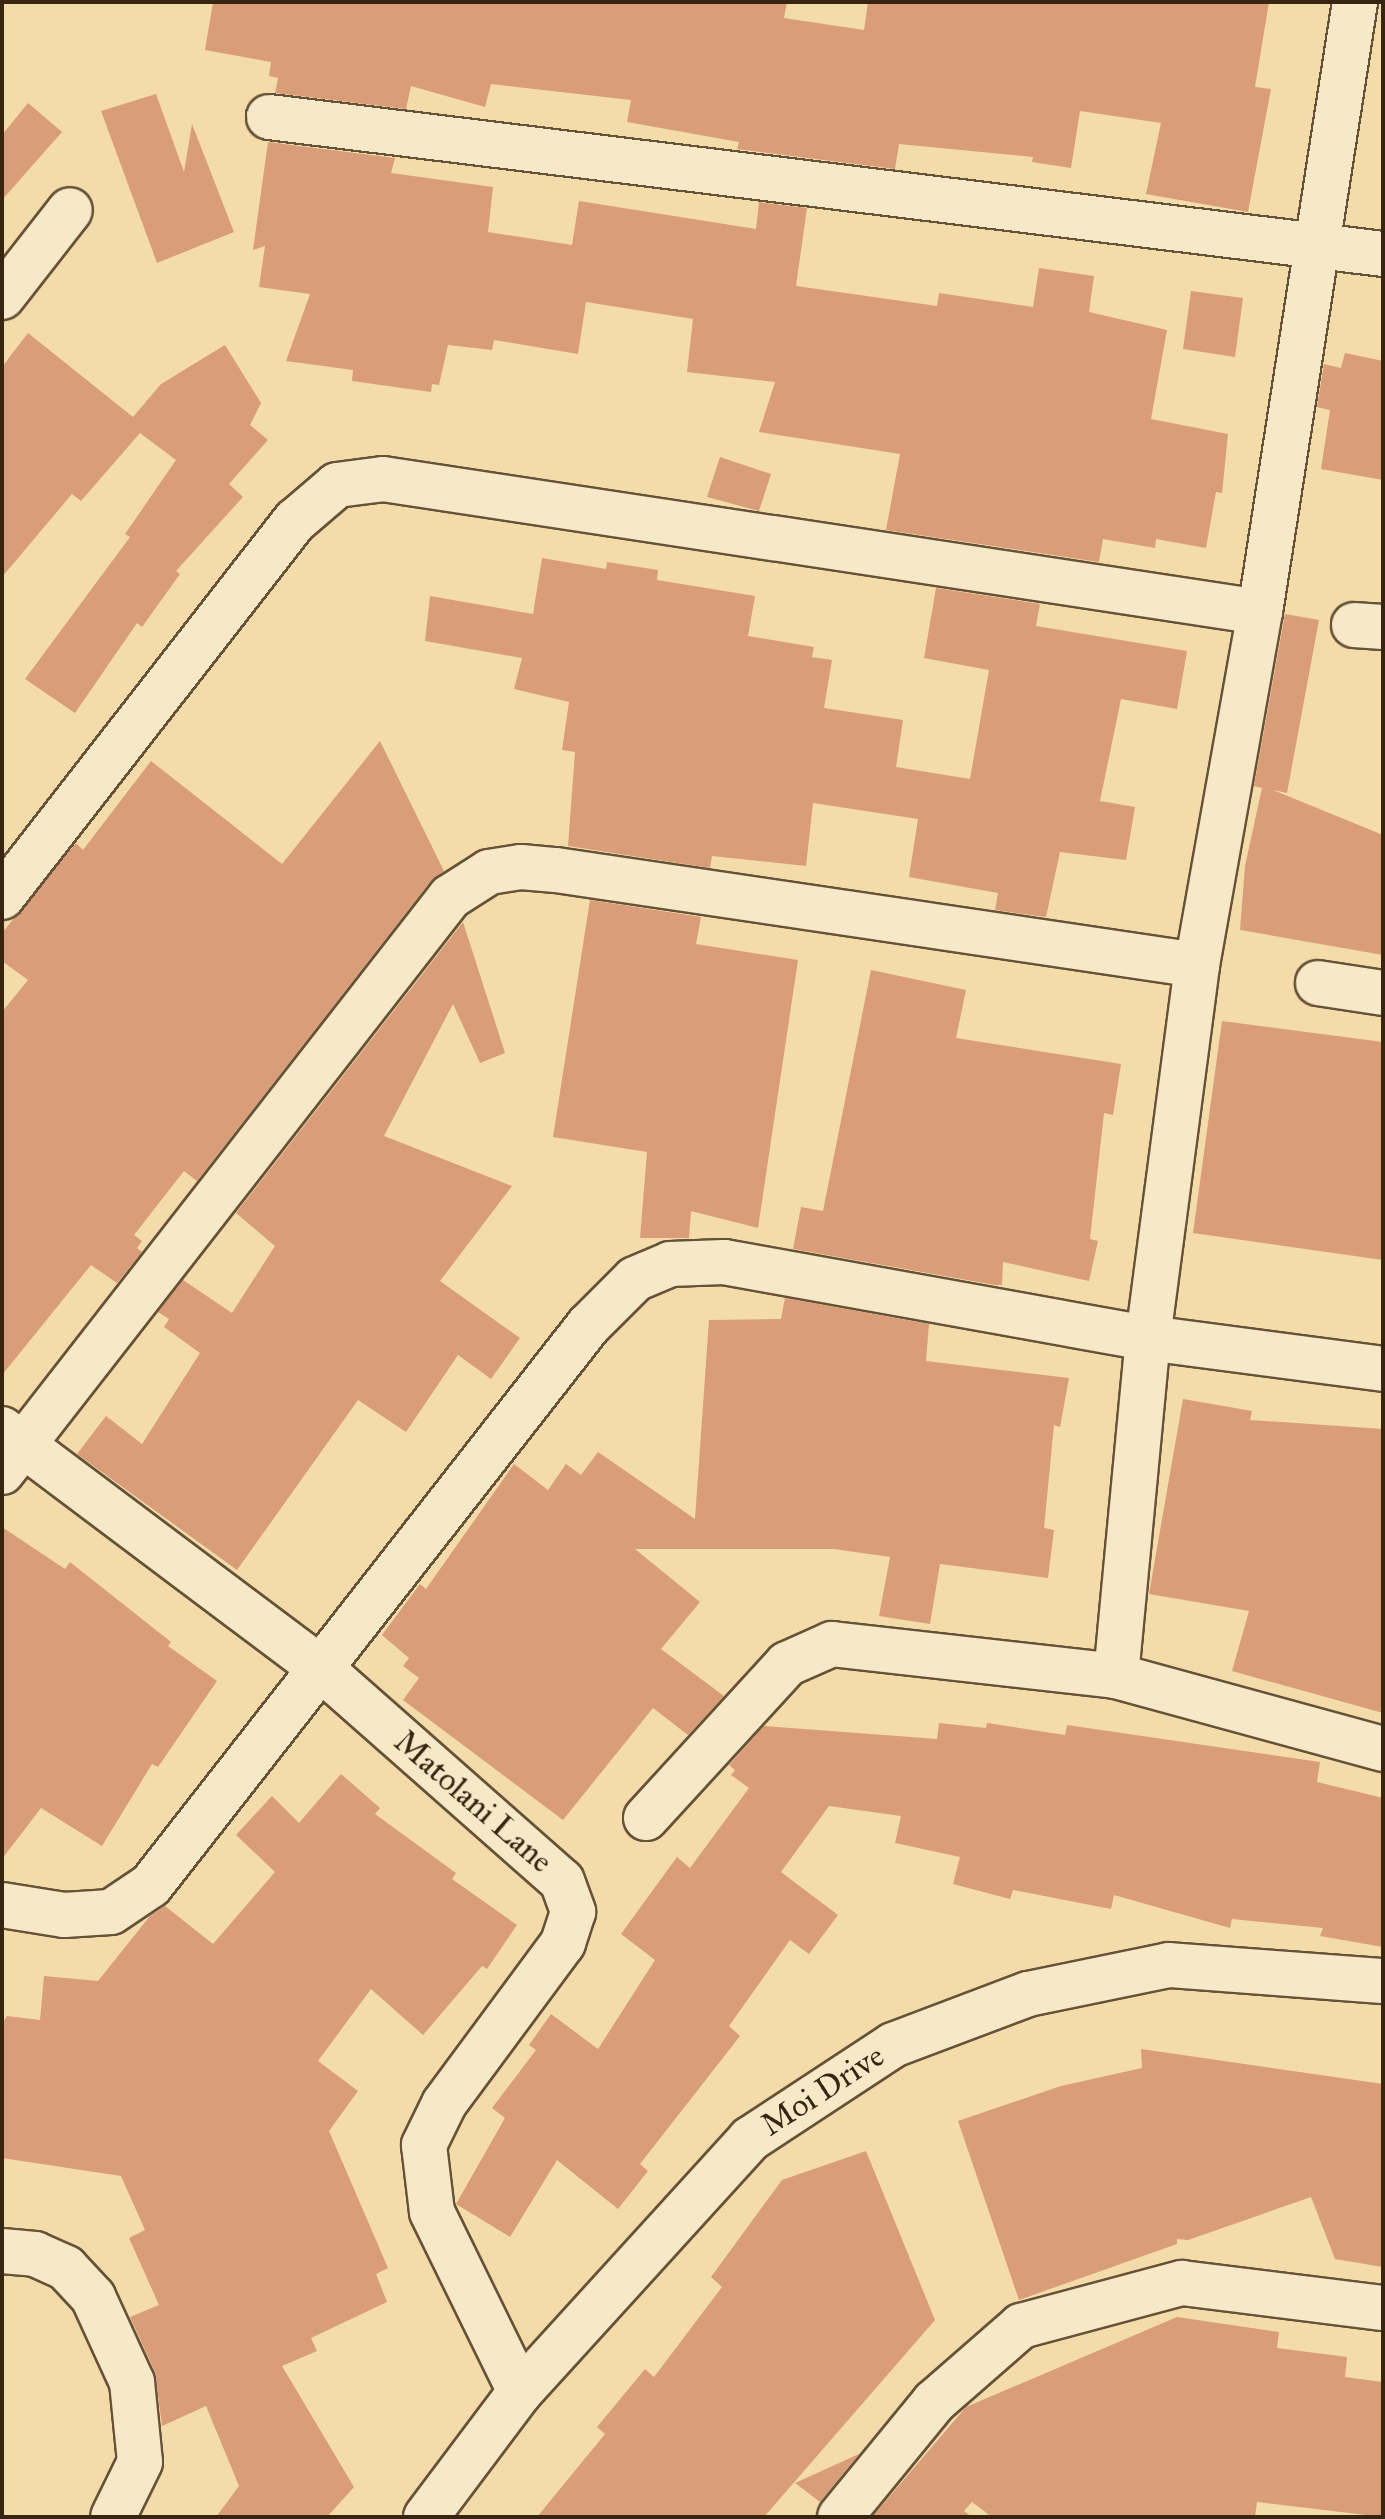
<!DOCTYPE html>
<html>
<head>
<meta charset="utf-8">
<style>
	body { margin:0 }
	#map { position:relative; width:1385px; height:2519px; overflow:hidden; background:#f3dbaa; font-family:"IM FELL Great Primer",serif }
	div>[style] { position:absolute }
	.building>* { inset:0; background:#da9d79 }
	.roads { filter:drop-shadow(2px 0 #665237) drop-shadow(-2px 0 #665237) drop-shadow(0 2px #665237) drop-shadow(0 -2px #665237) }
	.street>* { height:44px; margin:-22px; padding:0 22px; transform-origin:22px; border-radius:22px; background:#f7e8c8 }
	.secondary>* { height:44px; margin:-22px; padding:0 22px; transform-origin:22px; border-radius:22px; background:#f7e8c8 }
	span { translate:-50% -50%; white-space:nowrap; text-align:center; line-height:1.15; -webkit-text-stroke:8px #f7e8c8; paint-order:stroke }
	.street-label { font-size:32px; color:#372511 }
	.frame { position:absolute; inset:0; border:4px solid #372511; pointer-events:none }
</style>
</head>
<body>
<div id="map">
	<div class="building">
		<i style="clip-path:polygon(213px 2px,787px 2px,784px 18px,864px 30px,868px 2px,1269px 2px,1255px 87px,1271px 89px,1248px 212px,1146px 194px,1161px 123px,1080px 111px,1071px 168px,1032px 162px,1033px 157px,899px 144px,895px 169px,737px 149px,739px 142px,627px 122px,631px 100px,491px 84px,485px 107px,411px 86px,406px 109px,275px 93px,278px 78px,269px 76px,271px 62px,205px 50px)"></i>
		<i style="clip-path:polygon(156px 94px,184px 172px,192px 124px,234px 232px,157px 263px,101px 111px)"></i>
		<i style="clip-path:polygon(28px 103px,62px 132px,2px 200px,2px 135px)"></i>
		<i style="clip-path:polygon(268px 142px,395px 158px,391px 173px,493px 187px,488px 232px,572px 245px,579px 201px,756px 229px,759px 202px,807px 208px,796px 286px,937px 306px,939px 293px,1033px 307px,1039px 268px,1094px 276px,1089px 312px,1167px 330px,1151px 419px,1228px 434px,1222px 493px,1216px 492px,1206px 548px,1156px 539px,1155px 548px,1103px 539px,1099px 562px,886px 530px,900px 454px,759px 432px,775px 382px,687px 372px,693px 319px,586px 302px,578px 354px,494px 340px,492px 350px,448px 345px,439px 385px,432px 384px,431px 392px,352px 381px,353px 370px,286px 361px,310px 294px,259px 287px,265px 246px,253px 250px)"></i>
		<i style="clip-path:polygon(1191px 291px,1243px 298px,1235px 357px,1183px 349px)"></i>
		<i style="clip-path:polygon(28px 333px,133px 417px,161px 384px,225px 345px,261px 403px,250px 425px,268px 440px,229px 484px,243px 497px,176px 571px,180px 574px,142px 627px,137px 623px,75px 713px,25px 679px,130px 537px,125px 534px,176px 460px,140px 433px,81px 501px,72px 494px,2px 577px,2px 367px)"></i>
		<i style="clip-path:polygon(1345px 353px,1383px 361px,1383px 480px,1321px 469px,1330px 410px,1317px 407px,1324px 364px,1341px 368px)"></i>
		<i style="clip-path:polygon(720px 457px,771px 474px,759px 511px,707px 497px)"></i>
		<i style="clip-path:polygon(542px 558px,606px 569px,607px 562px,658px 570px,657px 580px,755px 596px,748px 636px,814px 647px,812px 657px,832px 660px,824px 708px,903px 720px,896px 767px,970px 779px,989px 670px,924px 658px,936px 588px,1040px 604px,1036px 626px,1187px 651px,1177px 709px,1121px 699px,1100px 801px,1135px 807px,1126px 860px,1060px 852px,1046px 917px,995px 910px,998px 893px,909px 877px,918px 819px,813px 803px,806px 866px,712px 856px,710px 868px,568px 846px,575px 752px,562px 750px,569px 702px,514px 689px,522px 658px,425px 641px,430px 596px,533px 614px)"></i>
		<i style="clip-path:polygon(1285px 614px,1319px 620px,1287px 793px,1273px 790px,1383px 835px,1383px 955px,1240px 930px,1245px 866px,1262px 788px,1254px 786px)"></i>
		<i style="clip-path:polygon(380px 741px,444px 871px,430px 882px,197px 1181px,184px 1171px,134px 1235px,142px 1241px,137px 1248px,142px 1252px,117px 1283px,91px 1265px,2px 1375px,2px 1012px,28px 980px,2px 961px,2px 933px,76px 843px,83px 850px,151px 761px,282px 864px)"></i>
		<i style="clip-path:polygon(590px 900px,701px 917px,696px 944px,798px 960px,758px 1228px,691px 1211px,689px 1238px,640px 1238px,647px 1152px,553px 1137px)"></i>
		<i style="clip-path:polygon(463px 922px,505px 1053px,480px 1063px,453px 1004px,384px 1136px,512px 1186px,440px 1281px,520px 1338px,491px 1379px,458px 1355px,406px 1432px,358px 1400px,237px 1570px,77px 1454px,106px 1416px,142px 1444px,200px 1353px,164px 1327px,169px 1319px,158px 1312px,183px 1280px,232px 1313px,275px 1246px,236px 1213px)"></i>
		<i style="clip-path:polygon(871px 970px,966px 990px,956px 1038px,1121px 1064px,1113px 1115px,1104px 1113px,1090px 1239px,1098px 1241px,1089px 1281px,1003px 1262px,1002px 1285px,995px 1285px,793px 1249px,801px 1207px,823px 1211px)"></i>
		<i style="clip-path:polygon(1222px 1021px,1383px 1042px,1383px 1260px,1193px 1233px)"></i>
		<i style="clip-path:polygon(785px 1298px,929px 1324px,926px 1361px,1069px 1378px,1060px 1427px,1054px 1425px,1044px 1528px,1054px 1530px,1048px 1578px,940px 1564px,930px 1624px,879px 1616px,890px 1557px,834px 1549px,635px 1549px,700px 1602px,661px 1649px,724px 1696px,688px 1735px,653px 1708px,563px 1820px,403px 1700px,419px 1678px,403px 1666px,409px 1658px,382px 1635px,420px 1584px,426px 1589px,514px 1464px,548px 1490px,566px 1464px,581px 1475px,598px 1452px,695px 1519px,709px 1320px,781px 1319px)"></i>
		<i style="clip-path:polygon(1183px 1399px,1252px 1411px,1250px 1420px,1383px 1429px,1383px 1713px,1232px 1671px,1249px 1611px,1149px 1594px)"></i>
		<i style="clip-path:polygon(2px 1527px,65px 1569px,70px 1562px,171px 1642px,168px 1646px,217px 1681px,158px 1767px,152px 1764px,102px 1846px,41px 1808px,2px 1859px)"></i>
		<i style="clip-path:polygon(939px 1723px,986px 1728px,987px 1723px,1065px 1735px,1067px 1725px,1320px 1762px,1317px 1782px,1383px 1798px,1383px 1947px,1320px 1936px,1323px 1928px,1232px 1919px,1230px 1928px,1114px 1895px,1111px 1909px,1013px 1890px,1010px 1899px,953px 1884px,960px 1857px,895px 1843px,901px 1816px,829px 1806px,781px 1872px,838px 1915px,809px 1954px,790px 1940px,729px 2026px,740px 2036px,640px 2164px,648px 2171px,618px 2209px,557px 2160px,510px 2237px,456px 2204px,505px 2118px,492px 2108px,536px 2050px,529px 2045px,551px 2014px,598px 2049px,655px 1960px,621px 1934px,677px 1857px,690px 1868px,749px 1788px,731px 1775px,735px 1770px,729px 1765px,764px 1726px,937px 1739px)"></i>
		<i style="clip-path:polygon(341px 1774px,380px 1808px,375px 1814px,456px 1873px,452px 1879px,517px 1925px,487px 1969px,482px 1966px,423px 2035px,371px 1989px,318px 2061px,358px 2091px,329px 2131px,388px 2268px,376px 2274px,387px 2302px,311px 2338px,317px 2351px,282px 2366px,354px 2487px,327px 2517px,216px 2517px,239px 2486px,206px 2406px,162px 2426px,155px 2372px,130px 2317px,159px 2305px,129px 2238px,145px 2230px,121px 2176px,2px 2158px,2px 2024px,7px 2016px,40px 2020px,44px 1976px,98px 1981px,150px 1916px,165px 1906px,213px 1944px,275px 1872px,236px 1835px,272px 1796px,299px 1823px)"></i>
		<i style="clip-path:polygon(1141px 2049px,1383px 2084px,1383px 2267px,1335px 2259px,1311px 2197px,1188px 2240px,1177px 2239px,1177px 2244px,1019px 2300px,958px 2121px,1061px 2086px,1142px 2068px)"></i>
		<i style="clip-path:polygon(866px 2151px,935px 2320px,764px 2517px,537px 2517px,605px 2434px,597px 2427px,645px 2369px,654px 2377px,722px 2287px,711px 2277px,782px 2180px)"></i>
		<i style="clip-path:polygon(1177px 2317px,1279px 2332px,1277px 2348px,1347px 2357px,1345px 2377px,1383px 2382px,1383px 2517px,1257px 2502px,1255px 2517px,992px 2517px,972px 2502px,964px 2511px,972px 2517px,872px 2517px,966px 2407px)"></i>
		<i style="clip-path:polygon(859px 2454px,820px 2502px,795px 2483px)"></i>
	</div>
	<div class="roads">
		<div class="street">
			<i style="left:269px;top:117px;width:1122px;rotate:7.01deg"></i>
			<i style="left:2px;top:297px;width:110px;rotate:-52deg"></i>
			<i style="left:1354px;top:625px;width:29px;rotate:4deg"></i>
			<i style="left:2px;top:897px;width:477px;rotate:-52.1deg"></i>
			<i style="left:295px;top:521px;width:55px;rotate:-40.6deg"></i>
			<i style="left:337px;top:485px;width:46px;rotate:-7.4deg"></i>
			<i style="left:383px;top:479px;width:887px;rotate:8.62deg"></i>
			<i style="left:1318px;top:983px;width:66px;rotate:8.7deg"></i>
			<i style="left:2px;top:1429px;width:395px;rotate:36.9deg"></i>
			<i style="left:318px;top:1666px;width:325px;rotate:41.4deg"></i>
			<i style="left:562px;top:1881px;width:33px;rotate:70deg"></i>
			<i style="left:573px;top:1912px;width:33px;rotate:108deg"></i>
			<i style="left:563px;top:1943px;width:200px;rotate:126.5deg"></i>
			<i style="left:444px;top:2104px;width:46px;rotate:116deg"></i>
			<i style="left:424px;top:2145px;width:67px;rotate:83.2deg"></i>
			<i style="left:432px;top:2212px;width:200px;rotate:63.9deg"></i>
			<i style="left:2px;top:1472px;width:729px;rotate:-52.08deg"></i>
			<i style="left:450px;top:897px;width:46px;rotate:-32.7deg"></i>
			<i style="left:489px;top:872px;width:32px;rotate:-9deg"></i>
			<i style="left:521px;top:867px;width:35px;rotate:5deg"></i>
			<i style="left:556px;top:870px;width:648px;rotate:8.43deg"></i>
			<i style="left:1116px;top:1676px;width:340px;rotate:-84.6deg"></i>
			<i style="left:1148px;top:1338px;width:376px;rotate:-82.5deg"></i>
			<i style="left:1197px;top:965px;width:359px;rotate:-79.9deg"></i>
			<i style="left:1260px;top:612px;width:617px;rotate:-81.15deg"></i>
			<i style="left:646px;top:1818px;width:209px;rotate:-47.5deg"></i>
			<i style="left:787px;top:1664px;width:49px;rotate:-24deg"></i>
			<i style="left:832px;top:1644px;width:286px;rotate:6.4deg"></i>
			<i style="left:1116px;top:1676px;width:277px;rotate:15.3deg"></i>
			<i style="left:2px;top:1905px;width:63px;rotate:9.2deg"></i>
			<i style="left:64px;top:1915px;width:47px;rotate:-3.7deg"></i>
			<i style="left:111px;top:1912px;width:48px;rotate:-34deg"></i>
			<i style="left:151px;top:1885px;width:710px;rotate:-51.98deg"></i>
			<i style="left:588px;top:1326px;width:66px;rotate:-45deg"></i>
			<i style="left:635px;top:1279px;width:38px;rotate:-23deg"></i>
			<i style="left:670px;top:1264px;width:54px;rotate:-2.1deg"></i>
			<i style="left:724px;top:1262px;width:431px;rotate:10.2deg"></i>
			<i style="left:1148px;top:1338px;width:237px;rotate:7.5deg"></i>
			<i style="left:2px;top:2251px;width:33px;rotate:5deg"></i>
			<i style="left:35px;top:2254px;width:34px;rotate:24deg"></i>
			<i style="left:66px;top:2268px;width:40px;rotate:47deg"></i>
			<i style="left:93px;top:2297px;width:94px;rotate:65.4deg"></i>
			<i style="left:132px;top:2382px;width:80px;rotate:84.3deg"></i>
			<i style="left:140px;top:2462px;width:61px;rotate:116.1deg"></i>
			<i style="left:840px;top:2517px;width:149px;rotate:-50.7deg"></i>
			<i style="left:934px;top:2402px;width:116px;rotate:-41.1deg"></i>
			<i style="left:1021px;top:2326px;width:167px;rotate:-15deg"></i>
			<i style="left:1182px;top:2283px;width:203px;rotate:7.1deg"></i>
		</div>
		<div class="secondary">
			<i style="left:426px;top:2517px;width:156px;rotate:-53.1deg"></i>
			<i style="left:520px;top:2392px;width:342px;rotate:-47.7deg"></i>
			<i style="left:750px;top:2139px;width:171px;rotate:-33.3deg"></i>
			<i style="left:893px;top:2045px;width:144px;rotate:-20.7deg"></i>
			<i style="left:1028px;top:1994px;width:144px;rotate:-11.6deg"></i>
			<i style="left:1169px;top:1965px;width:215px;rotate:4.3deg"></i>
		</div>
	</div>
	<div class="street-label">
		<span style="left:473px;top:1802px;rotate:41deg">Matolani Lane</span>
		<span style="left:823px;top:2091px;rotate:-33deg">Moi Drive</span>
	</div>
	<div class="frame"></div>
</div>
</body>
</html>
